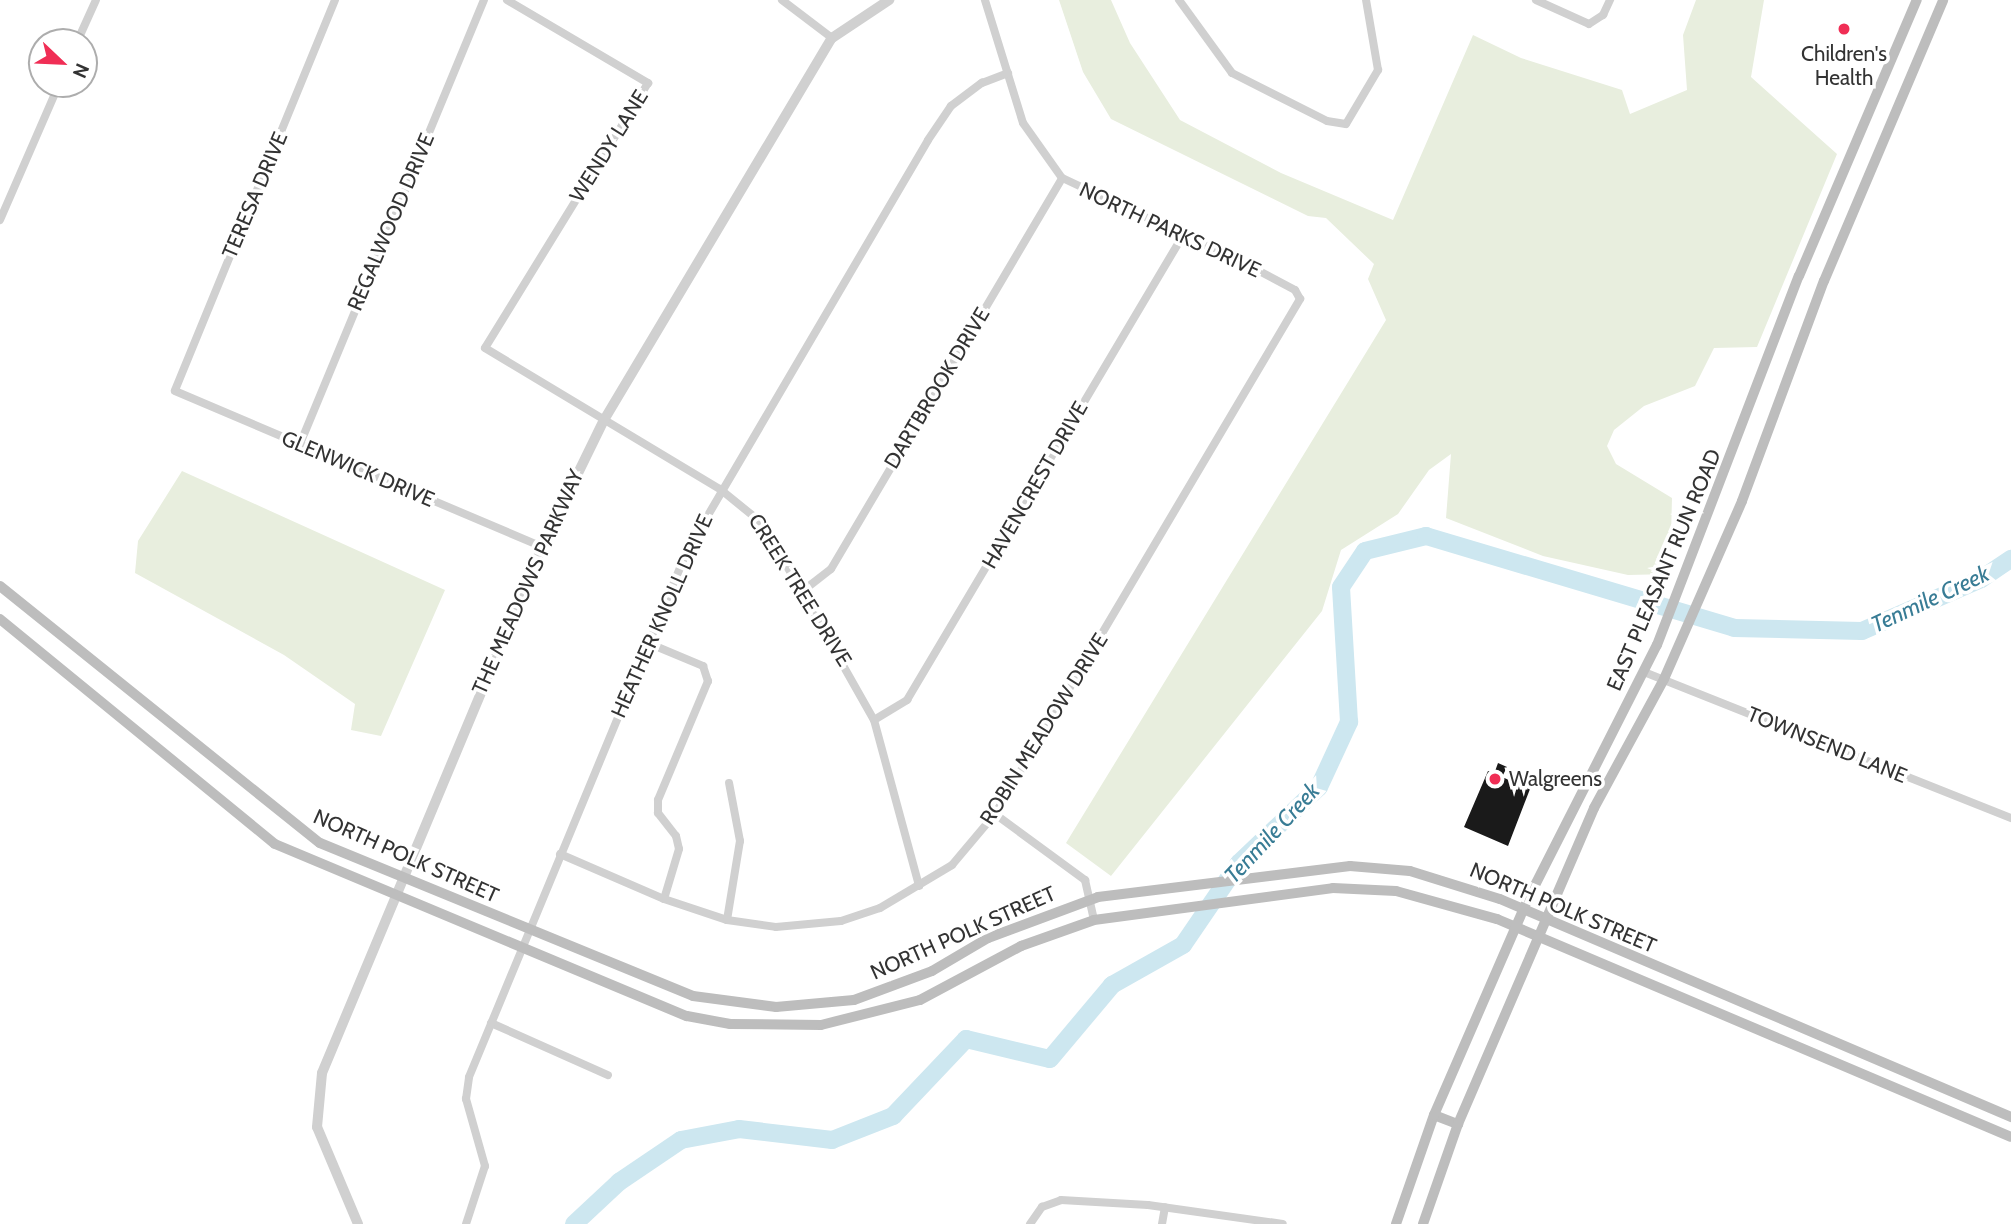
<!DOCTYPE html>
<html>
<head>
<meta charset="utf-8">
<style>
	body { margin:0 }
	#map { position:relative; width:2011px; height:1224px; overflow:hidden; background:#fff; font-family:Cabin,sans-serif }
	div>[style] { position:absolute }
	.green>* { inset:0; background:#e8eede }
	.river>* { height:18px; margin:-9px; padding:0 9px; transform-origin:9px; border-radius:9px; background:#cde7f0 }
	.building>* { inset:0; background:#1a1a1a }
	.minor>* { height:8px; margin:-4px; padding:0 4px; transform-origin:4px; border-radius:4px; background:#d0d0d0 }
	.tertiary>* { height:10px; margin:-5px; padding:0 5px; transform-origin:5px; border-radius:5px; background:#d0d0d0 }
	.secondary>* { height:10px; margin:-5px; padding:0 5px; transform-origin:5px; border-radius:5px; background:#bdbdbd }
	.dots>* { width:19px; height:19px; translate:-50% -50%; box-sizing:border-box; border:4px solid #fff; border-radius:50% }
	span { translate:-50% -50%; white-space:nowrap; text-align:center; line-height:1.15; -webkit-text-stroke:7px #fff; paint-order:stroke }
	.poi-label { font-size:21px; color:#333 }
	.left { translate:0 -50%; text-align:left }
	.street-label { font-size:21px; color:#333 }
	.water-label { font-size:23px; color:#387c95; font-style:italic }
	.north { position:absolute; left:28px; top:28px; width:70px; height:70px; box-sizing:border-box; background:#fff; border:2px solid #adadad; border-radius:50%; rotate:113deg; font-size:19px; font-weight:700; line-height:28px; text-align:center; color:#333 }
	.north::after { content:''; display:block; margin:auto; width:24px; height:32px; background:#f02e55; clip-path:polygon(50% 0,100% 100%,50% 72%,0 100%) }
</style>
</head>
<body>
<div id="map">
	<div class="green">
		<i style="clip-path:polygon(1059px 0,1111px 0,1130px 43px,1180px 120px,1281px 173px,1393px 220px,1473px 35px,1521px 58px,1622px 90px,1630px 114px,1687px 90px,1683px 35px,1696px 0,1764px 0,1751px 77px,1837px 154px,1757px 347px,1714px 348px,1695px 386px,1644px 406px,1614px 430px,1607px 446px,1616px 464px,1672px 498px,1670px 574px,1628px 575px,1543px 556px,1446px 518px,1451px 454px,1429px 470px,1398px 514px,1341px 550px,1322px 611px,1111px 876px,1066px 843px,1386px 320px,1368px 279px,1374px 264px,1326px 218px,1308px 216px,1111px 119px,1083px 72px)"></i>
		<i style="clip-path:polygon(182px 471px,445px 590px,381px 736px,351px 730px,355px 704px,284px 655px,135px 573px,138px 541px)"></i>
	</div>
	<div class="river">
		<i style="left:574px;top:1224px;width:62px;rotate:-43deg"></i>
		<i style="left:619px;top:1182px;width:75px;rotate:-34.1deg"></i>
		<i style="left:681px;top:1140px;width:59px;rotate:-10.7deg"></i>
		<i style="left:739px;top:1129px;width:94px;rotate:6.7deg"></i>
		<i style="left:832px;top:1140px;width:66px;rotate:-21.5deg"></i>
		<i style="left:893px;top:1116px;width:106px;rotate:-46.5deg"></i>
		<i style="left:966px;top:1039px;width:86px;rotate:13.4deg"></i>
		<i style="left:1050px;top:1059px;width:97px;rotate:-50deg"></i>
		<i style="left:1112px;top:985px;width:81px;rotate:-29.4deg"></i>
		<i style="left:1183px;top:945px;width:99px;rotate:-55.7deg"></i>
		<i style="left:1239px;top:863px;width:110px;rotate:-43.5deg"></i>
		<i style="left:1319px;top:787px;width:72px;rotate:-65.2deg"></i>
		<i style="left:1349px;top:722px;width:135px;rotate:-93.4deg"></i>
		<i style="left:1341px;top:587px;width:43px;rotate:-56.3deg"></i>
		<i style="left:1365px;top:551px;width:63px;rotate:-13.8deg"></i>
		<i style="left:1426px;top:536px;width:321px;rotate:16.6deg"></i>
		<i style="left:1734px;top:628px;width:128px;rotate:1.3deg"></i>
		<i style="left:1862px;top:631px;width:130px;rotate:-23.6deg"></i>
		<i style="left:1981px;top:579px;width:36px;rotate:-34deg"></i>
	</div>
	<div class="building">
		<i style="clip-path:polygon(1498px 763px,1507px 767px,1502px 777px,1530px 789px,1508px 846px,1464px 827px,1488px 771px,1494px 774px)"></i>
	</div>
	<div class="minor">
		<i style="left:335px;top:0;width:422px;rotate:112.3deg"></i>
		<i style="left:175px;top:391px;width:399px;rotate:23deg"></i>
		<i style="left:507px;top:0;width:164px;rotate:30.5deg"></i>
		<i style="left:648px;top:83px;width:311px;rotate:121.6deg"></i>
		<i style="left:485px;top:348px;width:274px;rotate:31deg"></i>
		<i style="left:720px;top:489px;width:55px;rotate:39.1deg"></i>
		<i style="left:763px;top:524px;width:225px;rotate:60.5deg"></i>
		<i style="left:874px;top:720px;width:172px;rotate:74.8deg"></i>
		<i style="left:782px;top:0;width:63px;rotate:37.2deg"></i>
		<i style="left:1179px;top:0;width:90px;rotate:54deg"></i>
		<i style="left:1232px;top:73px;width:106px;rotate:26.8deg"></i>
		<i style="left:1327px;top:121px;width:19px;rotate:9deg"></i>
		<i style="left:1346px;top:124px;width:63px;rotate:-59.3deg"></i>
		<i style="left:1378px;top:70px;width:71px;rotate:-99.7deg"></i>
		<i style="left:1536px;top:0;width:58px;rotate:24.4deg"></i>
		<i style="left:1589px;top:24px;width:17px;rotate:-33deg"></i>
		<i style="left:1603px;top:15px;width:17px;rotate:-65deg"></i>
		<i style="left:77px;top:42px;width:46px;rotate:-65.7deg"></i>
		<i style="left:0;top:220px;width:148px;rotate:-66.5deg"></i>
		<i style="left:300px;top:444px;width:481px;rotate:-67.5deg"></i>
		<i style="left:804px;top:590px;width:34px;rotate:-38deg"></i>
		<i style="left:831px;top:569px;width:454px;rotate:-59.4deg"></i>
		<i style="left:648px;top:643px;width:60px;rotate:22.7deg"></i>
		<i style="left:703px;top:666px;width:16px;rotate:72deg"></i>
		<i style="left:708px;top:681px;width:129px;rotate:112.8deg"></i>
		<i style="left:658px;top:800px;width:13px;rotate:90deg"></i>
		<i style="left:658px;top:813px;width:29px;rotate:52deg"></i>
		<i style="left:676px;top:836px;width:13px;rotate:77deg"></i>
		<i style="left:679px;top:849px;width:52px;rotate:106.7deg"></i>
		<i style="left:1644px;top:672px;width:395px;rotate:21.7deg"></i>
		<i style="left:874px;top:720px;width:39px;rotate:-31deg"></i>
		<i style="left:907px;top:700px;width:539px;rotate:-59.29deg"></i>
		<i style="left:995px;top:814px;width:112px;rotate:36.3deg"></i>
		<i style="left:1085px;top:880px;width:41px;rotate:77.3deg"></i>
		<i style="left:560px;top:854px;width:113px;rotate:23.4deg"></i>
		<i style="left:664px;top:899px;width:66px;rotate:18.4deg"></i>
		<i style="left:727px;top:920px;width:49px;rotate:8.1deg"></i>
		<i style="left:776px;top:927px;width:65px;rotate:-5.3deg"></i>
		<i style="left:841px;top:921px;width:41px;rotate:-18.4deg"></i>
		<i style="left:880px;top:908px;width:84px;rotate:-30.8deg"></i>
		<i style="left:952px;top:865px;width:67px;rotate:-49.9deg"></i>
		<i style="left:995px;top:814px;width:599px;rotate:-59.36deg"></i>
		<i style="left:1300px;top:299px;width:10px;rotate:-119deg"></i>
		<i style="left:1295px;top:290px;width:40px;rotate:-152deg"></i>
		<i style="left:1260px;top:271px;width:219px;rotate:-154.8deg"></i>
		<i style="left:1062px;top:178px;width:67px;rotate:-125.3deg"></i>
		<i style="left:1023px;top:123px;width:129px;rotate:-107.2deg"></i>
		<i style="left:727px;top:920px;width:80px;rotate:-80.7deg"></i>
		<i style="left:740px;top:841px;width:59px;rotate:-100.7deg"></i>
		<i style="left:491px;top:1023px;width:128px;rotate:24deg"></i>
		<i style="left:466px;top:1224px;width:61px;rotate:-71.9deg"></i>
		<i style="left:485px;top:1166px;width:70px;rotate:-105.8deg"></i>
		<i style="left:466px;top:1099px;width:22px;rotate:-82deg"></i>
		<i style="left:469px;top:1077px;width:569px;rotate:-67.49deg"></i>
		<i style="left:687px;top:551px;width:476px;rotate:-59.6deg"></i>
		<i style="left:928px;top:140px;width:41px;rotate:-55.9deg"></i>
		<i style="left:951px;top:106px;width:39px;rotate:-37deg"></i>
		<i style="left:982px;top:83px;width:28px;rotate:-21deg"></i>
		<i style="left:1030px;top:1224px;width:21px;rotate:-55deg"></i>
		<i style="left:1042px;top:1207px;width:20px;rotate:-20deg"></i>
		<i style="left:1061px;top:1200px;width:87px;rotate:3.3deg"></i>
		<i style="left:1148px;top:1205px;width:136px;rotate:8deg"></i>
		<i style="left:1162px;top:1224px;width:17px;rotate:-80deg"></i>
	</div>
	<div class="tertiary">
		<i style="left:358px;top:1224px;width:105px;rotate:-112.9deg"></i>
		<i style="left:317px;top:1127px;width:54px;rotate:-84.7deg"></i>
		<i style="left:322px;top:1073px;width:570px;rotate:-67.3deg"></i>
		<i style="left:542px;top:547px;width:141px;rotate:-64deg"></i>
		<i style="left:604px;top:420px;width:445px;rotate:-59.2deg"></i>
		<i style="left:832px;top:38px;width:69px;rotate:-33.7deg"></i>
	</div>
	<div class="secondary">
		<i style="left:0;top:586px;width:410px;rotate:38.8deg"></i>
		<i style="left:320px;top:843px;width:403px;rotate:22.3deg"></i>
		<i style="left:693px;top:996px;width:84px;rotate:7.5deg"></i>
		<i style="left:776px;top:1007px;width:78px;rotate:-5.1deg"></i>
		<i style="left:854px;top:1000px;width:83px;rotate:-20.4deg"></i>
		<i style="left:932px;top:971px;width:65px;rotate:-30.5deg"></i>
		<i style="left:988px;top:938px;width:117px;rotate:-20.4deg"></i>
		<i style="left:1098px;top:897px;width:254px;rotate:-7deg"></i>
		<i style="left:1350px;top:866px;width:60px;rotate:4.8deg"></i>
		<i style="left:1410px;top:871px;width:94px;rotate:17.3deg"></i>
		<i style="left:1500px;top:899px;width:556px;rotate:23.1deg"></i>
		<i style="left:0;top:619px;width:355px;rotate:39.3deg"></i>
		<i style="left:275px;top:844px;width:446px;rotate:22.7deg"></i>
		<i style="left:687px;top:1016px;width:44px;rotate:10.5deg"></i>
		<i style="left:730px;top:1024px;width:91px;rotate:0.6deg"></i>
		<i style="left:821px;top:1025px;width:102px;rotate:-14.2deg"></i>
		<i style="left:920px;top:1000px;width:115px;rotate:-28.1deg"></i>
		<i style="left:1021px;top:946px;width:77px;rotate:-19.6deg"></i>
		<i style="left:1094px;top:920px;width:241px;rotate:-7.6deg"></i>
		<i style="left:1333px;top:888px;width:63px;rotate:2.7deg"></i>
		<i style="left:1396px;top:891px;width:105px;rotate:15.5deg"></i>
		<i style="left:1497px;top:919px;width:558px;rotate:22.98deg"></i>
		<i style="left:1434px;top:1115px;width:26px;rotate:21deg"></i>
		<i style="left:1396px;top:1224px;width:115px;rotate:-70.8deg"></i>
		<i style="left:1434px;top:1115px;width:236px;rotate:-66.5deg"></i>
		<i style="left:1528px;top:899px;width:285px;rotate:-63.1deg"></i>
		<i style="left:1657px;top:645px;width:395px;rotate:-69deg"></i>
		<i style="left:1799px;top:276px;width:300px;rotate:-66.9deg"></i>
		<i style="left:1423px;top:1224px;width:106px;rotate:-70.7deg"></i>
		<i style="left:1458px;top:1124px;width:344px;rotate:-66.7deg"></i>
		<i style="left:1594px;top:808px;width:147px;rotate:-61.5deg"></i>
		<i style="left:1664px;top:679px;width:194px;rotate:-66.3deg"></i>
		<i style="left:1742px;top:501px;width:235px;rotate:-69.6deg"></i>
		<i style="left:1824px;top:281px;width:305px;rotate:-67deg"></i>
	</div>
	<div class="dots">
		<i style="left:1844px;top:29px;background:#f02e55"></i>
		<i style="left:1495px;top:779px;background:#f02e55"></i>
	</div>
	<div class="poi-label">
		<span style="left:1844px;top:66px">Children's<br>Health</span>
		<span class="left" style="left:1509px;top:779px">Walgreens</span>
	</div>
	<div class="street-label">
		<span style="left:609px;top:146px;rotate:-58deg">WENDY LANE</span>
		<span style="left:255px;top:195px;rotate:-67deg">TERESA DRIVE</span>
		<span style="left:391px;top:222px;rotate:-67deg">REGALWOOD DRIVE</span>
		<span style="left:1170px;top:230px;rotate:25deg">NORTH PARKS DRIVE</span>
		<span style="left:937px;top:388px;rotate:-59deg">DARTBROOK DRIVE</span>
		<span style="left:358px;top:469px;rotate:23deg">GLENWICK DRIVE</span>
		<span style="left:1035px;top:485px;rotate:-60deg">HAVENCREST DRIVE</span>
		<span style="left:1664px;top:570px;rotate:-67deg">EAST PLEASANT RUN ROAD</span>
		<span style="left:528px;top:582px;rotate:-66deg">THE MEADOWS PARKWAY</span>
		<span style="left:800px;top:590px;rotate:58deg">CREEK TREE DRIVE</span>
		<span style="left:662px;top:616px;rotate:-66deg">HEATHER KNOLL DRIVE</span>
		<span style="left:1044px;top:729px;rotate:-58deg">ROBIN MEADOW DRIVE</span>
		<span style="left:1827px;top:745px;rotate:22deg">TOWNSEND LANE</span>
		<span style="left:406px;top:856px;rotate:24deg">NORTH POLK STREET</span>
		<span style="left:1563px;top:908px;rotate:23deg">NORTH POLK STREET</span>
		<span style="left:963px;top:933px;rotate:-24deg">NORTH POLK STREET</span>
	</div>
	<div class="water-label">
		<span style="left:1930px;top:599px;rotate:-25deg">Tenmile Creek</span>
		<span style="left:1272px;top:833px;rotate:-47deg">Tenmile Creek</span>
	</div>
	<div class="north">N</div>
</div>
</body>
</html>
